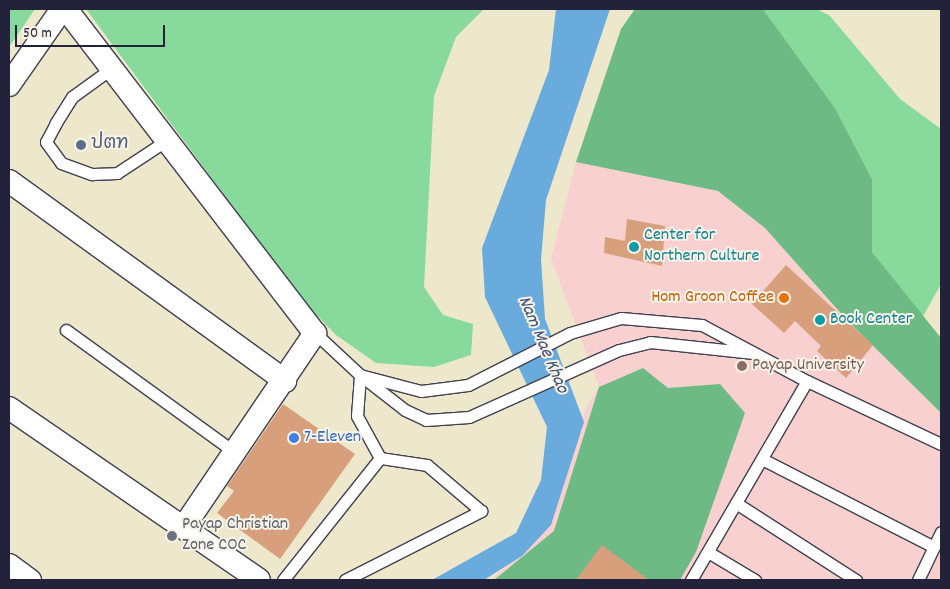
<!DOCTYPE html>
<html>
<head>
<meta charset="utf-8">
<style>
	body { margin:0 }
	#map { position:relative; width:950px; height:589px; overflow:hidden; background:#ede7cb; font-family:Dekko,"Playpen Sans Thai",sans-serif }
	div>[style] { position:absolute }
	.built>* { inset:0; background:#f7d0cf }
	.green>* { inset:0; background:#87da9c }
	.forest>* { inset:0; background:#6dba84 }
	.water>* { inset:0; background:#69abdd }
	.building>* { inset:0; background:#d79f7c }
	.roads { filter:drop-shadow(1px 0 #404051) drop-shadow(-1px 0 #404051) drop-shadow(0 1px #404051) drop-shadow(0 -1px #404051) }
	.lane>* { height:11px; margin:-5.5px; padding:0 5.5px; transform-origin:5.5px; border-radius:5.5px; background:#fff }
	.street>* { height:22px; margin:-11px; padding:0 11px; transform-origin:11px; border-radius:11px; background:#fff }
	.dots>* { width:14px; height:14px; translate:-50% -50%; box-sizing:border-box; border:2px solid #f7f3e8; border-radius:50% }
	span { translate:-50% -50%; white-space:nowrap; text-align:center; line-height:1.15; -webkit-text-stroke:4px #f7f3e8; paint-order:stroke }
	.service-label { font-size:18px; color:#4e5e75 }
	.left { translate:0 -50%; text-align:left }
	.culture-label { font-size:18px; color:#0d838f }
	.food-label { font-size:18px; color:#c56008 }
	.right { translate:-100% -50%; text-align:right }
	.education-label { font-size:18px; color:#785e54 }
	.shop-label { font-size:18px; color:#366cbe }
	.worship-label { font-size:18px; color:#5b616d }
	.water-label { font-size:19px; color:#3b5274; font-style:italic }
	.frame { position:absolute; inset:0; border:10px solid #22223b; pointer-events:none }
	.scale { position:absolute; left:15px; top:25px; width:150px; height:22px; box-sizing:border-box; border:2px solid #22223b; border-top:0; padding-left:6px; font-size:15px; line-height:18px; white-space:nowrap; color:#22223b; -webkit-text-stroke:4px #f7f3e8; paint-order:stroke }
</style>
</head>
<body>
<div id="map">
	<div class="built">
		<i style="clip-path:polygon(576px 162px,718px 191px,765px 228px,846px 319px,941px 413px,941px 580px,491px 580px,536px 540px,586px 408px,599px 387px,551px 259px)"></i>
	</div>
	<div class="green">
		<i style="clip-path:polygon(9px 9px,35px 9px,9px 47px)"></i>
		<i style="clip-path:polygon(86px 9px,484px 9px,456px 37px,434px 96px,424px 287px,443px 315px,473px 324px,471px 355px,434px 367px,376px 363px,336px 335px,302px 300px)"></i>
		<i style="clip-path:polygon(763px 9px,817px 9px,830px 16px,900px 99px,941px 129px,941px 284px,922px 318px,872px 252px,872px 179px,835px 108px)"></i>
	</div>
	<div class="forest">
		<i style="clip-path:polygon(635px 9px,763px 9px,835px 108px,872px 179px,872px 252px,941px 338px,941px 413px,846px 319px,765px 228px,718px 191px,576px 162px,621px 29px)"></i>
		<i style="clip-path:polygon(643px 368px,668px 388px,720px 384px,745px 413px,696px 552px,680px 580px,494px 580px,554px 531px,599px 387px)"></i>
	</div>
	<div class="water">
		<i style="clip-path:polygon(556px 9px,610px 9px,546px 200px,541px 259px,545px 319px,584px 422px,551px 525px,522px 556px,484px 580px,432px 580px,516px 533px,541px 480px,547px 427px,485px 297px,482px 248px,549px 70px)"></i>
	</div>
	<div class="building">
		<i style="clip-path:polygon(627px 219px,665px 226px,662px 266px,604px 253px,605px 237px,625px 241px)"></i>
		<i style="clip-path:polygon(786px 265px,873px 345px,846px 378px,817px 351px,821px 346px,795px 321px,784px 333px,752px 304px)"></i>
		<i style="clip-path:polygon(283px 404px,355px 454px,280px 559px,217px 513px,234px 491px,227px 486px)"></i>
		<i style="clip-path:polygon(602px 545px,649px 580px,576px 580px)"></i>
	</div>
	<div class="roads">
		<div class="lane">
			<i style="left:112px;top:68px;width:49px;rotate:144.1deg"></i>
			<i style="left:72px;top:97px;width:31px;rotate:122deg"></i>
			<i style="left:56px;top:123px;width:21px;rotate:118deg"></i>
			<i style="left:46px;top:142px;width:26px;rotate:54deg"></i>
			<i style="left:61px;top:163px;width:33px;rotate:20deg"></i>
			<i style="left:92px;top:174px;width:25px;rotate:-2deg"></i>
			<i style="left:117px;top:173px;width:60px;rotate:-33.4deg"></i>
			<i style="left:66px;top:330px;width:205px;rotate:35.9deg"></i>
			<i style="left:315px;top:333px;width:62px;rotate:43deg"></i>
			<i style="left:360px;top:375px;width:57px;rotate:37.9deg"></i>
			<i style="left:405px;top:410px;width:23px;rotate:25deg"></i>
			<i style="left:426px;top:420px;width:43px;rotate:-4deg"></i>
			<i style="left:469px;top:417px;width:164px;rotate:-24.1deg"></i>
			<i style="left:619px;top:350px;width:32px;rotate:-14deg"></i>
			<i style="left:650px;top:342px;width:104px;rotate:6.1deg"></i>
			<i style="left:360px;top:375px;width:63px;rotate:14.7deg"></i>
			<i style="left:421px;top:391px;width:47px;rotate:-7.3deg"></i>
			<i style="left:468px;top:385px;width:114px;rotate:-27deg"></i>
			<i style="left:570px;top:333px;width:53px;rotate:-16.4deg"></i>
			<i style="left:621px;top:318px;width:81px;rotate:4.9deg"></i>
			<i style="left:702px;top:325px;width:119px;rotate:28.1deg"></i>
			<i style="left:807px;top:381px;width:148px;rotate:25.2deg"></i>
			<i style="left:762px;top:459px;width:193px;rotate:27.1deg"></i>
			<i style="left:736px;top:503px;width:143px;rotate:32.7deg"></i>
			<i style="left:708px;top:552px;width:55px;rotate:30.8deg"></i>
			<i style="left:283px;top:580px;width:156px;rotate:-51.5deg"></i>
			<i style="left:380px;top:458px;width:48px;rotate:-118.7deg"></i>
			<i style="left:357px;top:416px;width:41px;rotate:-85.8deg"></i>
			<i style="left:345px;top:580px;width:153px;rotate:-26.9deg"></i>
			<i style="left:481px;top:511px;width:71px;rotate:-139.6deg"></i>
			<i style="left:427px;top:465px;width:48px;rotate:-171.5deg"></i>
			<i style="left:691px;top:580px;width:230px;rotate:-59.8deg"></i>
			<i style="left:918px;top:580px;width:53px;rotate:-64.4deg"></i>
		</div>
		<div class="street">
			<i style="left:66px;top:9px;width:409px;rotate:52.5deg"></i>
			<i style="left:315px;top:333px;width:232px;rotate:124.1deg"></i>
			<i style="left:9px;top:85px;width:93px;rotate:-55.1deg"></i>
			<i style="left:9px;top:181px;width:341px;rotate:35.9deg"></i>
			<i style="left:9px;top:408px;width:303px;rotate:34.5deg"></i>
			<i style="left:9px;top:565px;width:26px;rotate:36deg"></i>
		</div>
	</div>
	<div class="dots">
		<i style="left:81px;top:145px;background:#5c6f8a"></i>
		<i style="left:634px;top:247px;background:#0f9aa8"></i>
		<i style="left:784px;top:298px;background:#e8710a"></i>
		<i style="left:820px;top:320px;background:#0f9aa8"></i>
		<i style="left:742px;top:366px;background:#8d6e63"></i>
		<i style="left:294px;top:438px;background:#3f7fe0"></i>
		<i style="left:172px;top:536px;background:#6b7280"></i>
	</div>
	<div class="service-label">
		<span class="left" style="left:91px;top:145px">ปตท</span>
	</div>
	<div class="culture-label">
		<span class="left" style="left:644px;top:247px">Center for<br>Northern Culture</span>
		<span class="left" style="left:830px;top:320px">Book Center</span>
	</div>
	<div class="food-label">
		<span class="right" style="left:774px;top:298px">Hom Groon Coffee</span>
	</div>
	<div class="education-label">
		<span class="left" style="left:752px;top:366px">Payap University</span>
	</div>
	<div class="shop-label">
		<span class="left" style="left:304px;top:438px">7-Eleven</span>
	</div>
	<div class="worship-label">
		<span class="left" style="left:182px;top:536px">Payap Christian<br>Zone COC</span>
	</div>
	<div class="water-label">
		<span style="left:542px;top:345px;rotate:67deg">Nam Mae Khao</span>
	</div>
	<div class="frame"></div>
	<div class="scale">50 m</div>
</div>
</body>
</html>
